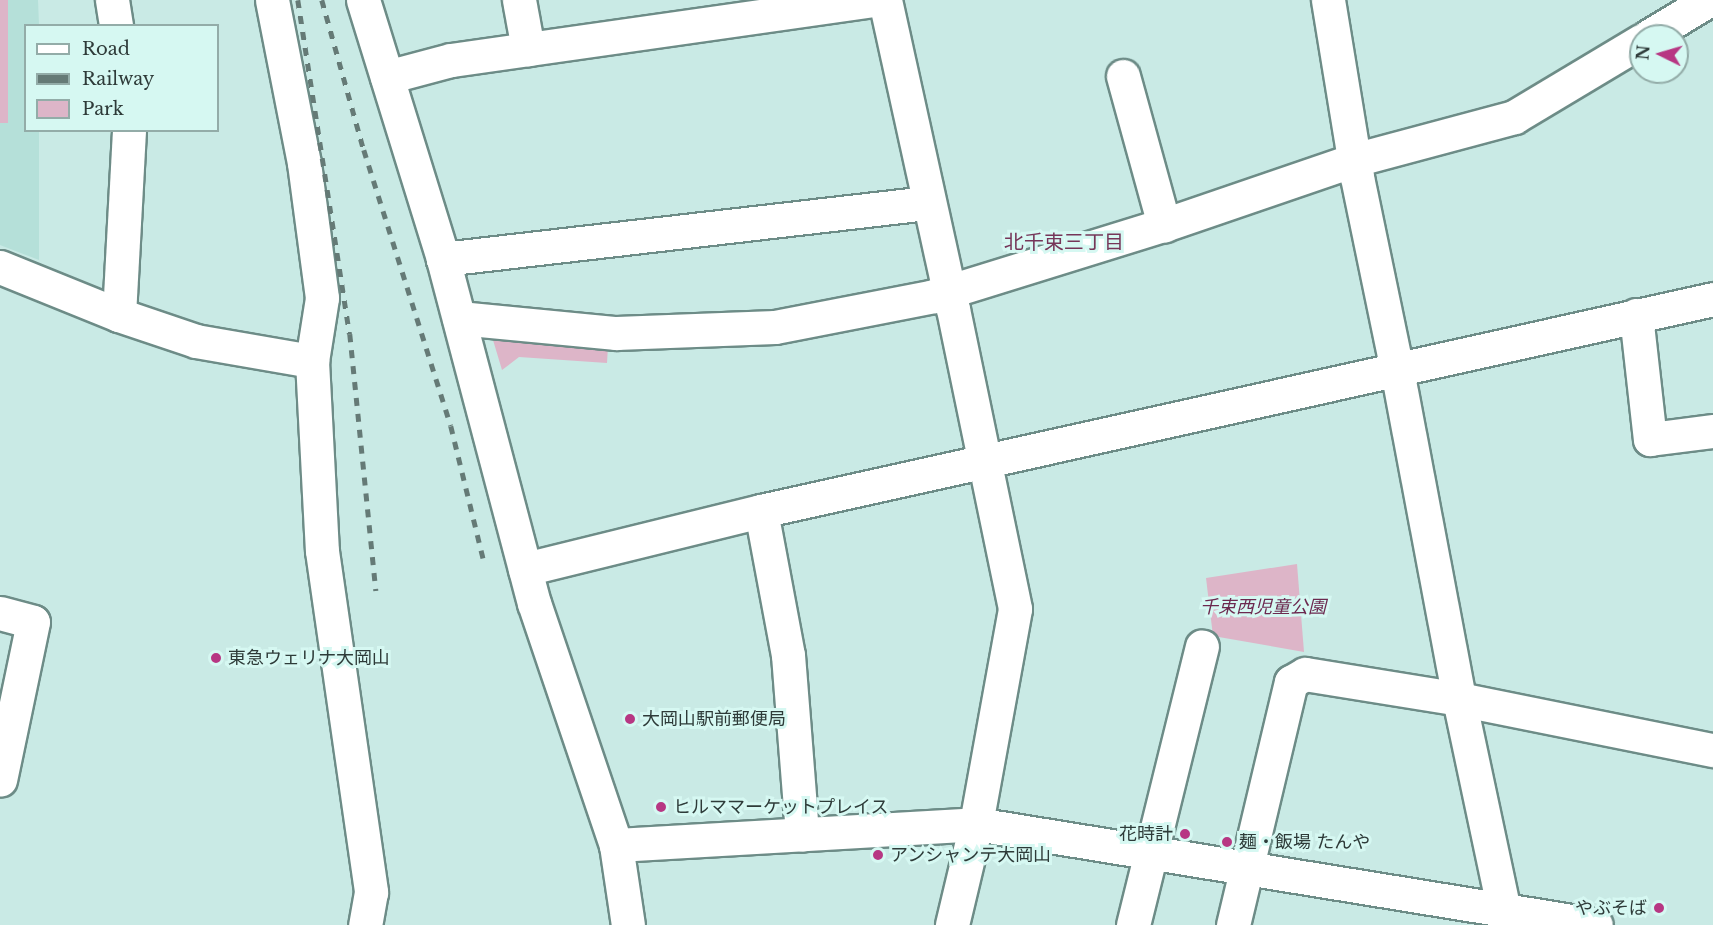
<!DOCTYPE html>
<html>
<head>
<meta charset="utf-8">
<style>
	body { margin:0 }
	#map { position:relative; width:1713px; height:925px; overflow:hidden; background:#c9eae5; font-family:"Libre Baskerville","Noto Sans JP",serif }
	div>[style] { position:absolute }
	.built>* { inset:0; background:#b5e0d9 }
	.green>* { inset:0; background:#ddb5c8 }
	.roads { filter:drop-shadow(2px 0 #6d8c87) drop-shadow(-2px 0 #6d8c87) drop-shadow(0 2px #6d8c87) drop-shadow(0 -2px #6d8c87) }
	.minor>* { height:33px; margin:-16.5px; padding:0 16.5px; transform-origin:16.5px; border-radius:16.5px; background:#fff }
	.rail>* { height:4.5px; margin-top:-2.25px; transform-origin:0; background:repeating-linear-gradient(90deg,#657a76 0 8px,transparent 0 16px) }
	.dots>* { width:16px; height:16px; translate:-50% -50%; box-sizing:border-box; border:3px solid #d6f8f2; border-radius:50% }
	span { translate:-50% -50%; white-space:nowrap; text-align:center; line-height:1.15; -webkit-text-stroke:6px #d6f8f2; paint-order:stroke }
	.park-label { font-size:18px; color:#6c294f; font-style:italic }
	.poi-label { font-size:18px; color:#2e3b39 }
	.left { translate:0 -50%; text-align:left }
	.right { translate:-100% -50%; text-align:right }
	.neighbourhood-label { font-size:20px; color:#763659 }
	.legend { position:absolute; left:24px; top:24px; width:195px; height:108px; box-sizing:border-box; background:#d6f8f2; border:2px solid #93aca8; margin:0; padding:8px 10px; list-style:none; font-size:18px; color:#2e3b39 }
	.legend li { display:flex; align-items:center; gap:12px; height:30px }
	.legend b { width:30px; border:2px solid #93aca8 }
	.north { position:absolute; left:1629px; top:24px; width:60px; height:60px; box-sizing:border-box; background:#d6f8f2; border:2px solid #93aca8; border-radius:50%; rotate:275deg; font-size:16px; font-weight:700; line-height:24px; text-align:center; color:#2e3b39 }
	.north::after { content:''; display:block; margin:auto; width:21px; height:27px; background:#b73783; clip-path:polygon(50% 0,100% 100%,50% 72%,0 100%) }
</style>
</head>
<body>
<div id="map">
	<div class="built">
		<i style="clip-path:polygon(0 0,38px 0,39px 25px,26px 26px,26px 130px,39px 131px,39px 260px,0 245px)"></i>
	</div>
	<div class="green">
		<i style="clip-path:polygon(0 0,8px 0,8px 123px,0 123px)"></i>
		<i style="clip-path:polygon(500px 331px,608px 346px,607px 363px,519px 357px,502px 370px,493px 340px)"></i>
		<i style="clip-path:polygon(1297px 564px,1304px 652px,1213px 636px,1206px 578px)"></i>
	</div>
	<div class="roads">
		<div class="minor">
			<i style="left:112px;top:0;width:26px;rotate:81deg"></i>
			<i style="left:272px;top:0;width:166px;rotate:78.9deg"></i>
			<i style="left:304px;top:163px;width:136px;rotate:82.4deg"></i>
			<i style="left:322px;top:298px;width:64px;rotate:99deg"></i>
			<i style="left:312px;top:361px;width:190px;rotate:87deg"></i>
			<i style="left:322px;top:551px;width:345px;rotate:81.8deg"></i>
			<i style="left:371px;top:892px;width:34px;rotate:100deg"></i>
			<i style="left:363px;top:0;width:271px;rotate:72.8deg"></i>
			<i style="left:443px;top:259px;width:356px;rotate:75.2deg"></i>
			<i style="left:534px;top:603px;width:256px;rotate:71.3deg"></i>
			<i style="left:616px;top:845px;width:81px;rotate:81.5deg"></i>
			<i style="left:519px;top:0;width:50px;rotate:79.6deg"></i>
			<i style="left:885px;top:0;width:316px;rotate:77.6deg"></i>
			<i style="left:953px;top:309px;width:306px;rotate:78.3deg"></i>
			<i style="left:1015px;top:609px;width:219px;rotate:100.3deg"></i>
			<i style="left:976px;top:824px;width:104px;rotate:103.4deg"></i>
			<i style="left:1328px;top:0;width:179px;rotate:80.7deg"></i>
			<i style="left:1357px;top:177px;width:197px;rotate:78.3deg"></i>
			<i style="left:1397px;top:370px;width:335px;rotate:79.3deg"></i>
			<i style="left:1459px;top:699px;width:231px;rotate:78deg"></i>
			<i style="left:1649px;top:36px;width:70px;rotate:-31deg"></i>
			<i style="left:1123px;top:76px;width:155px;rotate:74.6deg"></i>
			<i style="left:387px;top:77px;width:66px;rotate:-14.9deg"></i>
			<i style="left:451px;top:60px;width:425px;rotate:-8.1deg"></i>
			<i style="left:443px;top:259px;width:489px;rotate:-6.6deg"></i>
			<i style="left:0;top:267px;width:128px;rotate:22deg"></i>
			<i style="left:119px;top:315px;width:81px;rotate:18.7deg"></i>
			<i style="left:196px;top:341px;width:118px;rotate:9.8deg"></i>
			<i style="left:119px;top:315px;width:185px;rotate:-86.9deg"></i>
			<i style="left:1636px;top:315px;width:125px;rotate:83.6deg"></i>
			<i style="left:1650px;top:439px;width:64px;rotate:-7.2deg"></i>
			<i style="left:459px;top:318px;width:158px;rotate:5.5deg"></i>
			<i style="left:616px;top:333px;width:159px;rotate:-2.2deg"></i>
			<i style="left:775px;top:327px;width:162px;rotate:-11deg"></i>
			<i style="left:934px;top:296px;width:241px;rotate:-17.2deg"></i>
			<i style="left:1164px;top:225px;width:201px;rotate:-18.9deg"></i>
			<i style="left:1354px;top:160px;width:166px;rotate:-15deg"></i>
			<i style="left:1514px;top:117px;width:148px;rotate:-30.9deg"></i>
			<i style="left:761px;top:511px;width:147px;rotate:79.4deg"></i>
			<i style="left:788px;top:655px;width:180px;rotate:85.5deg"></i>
			<i style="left:525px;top:569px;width:243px;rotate:-13.8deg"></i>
			<i style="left:761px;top:511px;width:975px;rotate:-12.55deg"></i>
			<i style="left:0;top:613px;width:34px;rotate:15deg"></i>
			<i style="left:33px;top:622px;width:161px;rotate:101.8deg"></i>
			<i style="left:616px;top:845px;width:361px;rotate:-3.3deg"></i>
			<i style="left:976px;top:824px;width:628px;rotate:9.25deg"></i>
			<i style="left:1133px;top:925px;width:287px;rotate:-76.1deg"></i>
			<i style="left:1233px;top:925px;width:250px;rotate:-76.6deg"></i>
			<i style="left:1291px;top:682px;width:16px;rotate:-30deg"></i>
			<i style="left:1305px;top:674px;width:156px;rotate:9.2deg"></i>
			<i style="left:1459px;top:699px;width:259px;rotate:11.4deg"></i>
		</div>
	</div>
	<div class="rail">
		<i style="left:298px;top:0;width:338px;rotate:81.2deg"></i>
		<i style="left:350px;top:334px;width:258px;rotate:84.2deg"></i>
		<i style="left:322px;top:0;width:156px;rotate:74.4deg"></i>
		<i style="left:364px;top:150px;width:289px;rotate:72.5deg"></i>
		<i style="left:451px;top:426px;width:143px;rotate:76.3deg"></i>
	</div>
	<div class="dots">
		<i style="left:216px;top:658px;background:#b73783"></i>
		<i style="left:630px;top:719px;background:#b73783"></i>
		<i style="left:661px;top:807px;background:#b73783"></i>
		<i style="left:1185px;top:834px;background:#b73783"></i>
		<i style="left:1227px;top:842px;background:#b73783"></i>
		<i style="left:878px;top:855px;background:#b73783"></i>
		<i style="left:1659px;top:908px;background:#b73783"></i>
	</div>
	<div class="park-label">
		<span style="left:1263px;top:607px">千束西児童公園</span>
	</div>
	<div class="poi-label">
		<span class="left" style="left:228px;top:658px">東急ウェリナ大岡山</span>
		<span class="left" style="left:642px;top:719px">大岡山駅前郵便局</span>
		<span class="left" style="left:673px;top:807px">ヒルママーケットプレイス</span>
		<span class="right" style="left:1173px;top:834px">花時計</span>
		<span class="left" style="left:1239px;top:842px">麺・飯場 たんや</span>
		<span class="left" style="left:890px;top:855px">アンシャンテ大岡山</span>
		<span class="right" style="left:1647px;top:908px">やぶそば</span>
	</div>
	<div class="neighbourhood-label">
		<span style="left:1064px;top:242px">北千束三丁目</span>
	</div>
	<ul class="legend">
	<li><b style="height:8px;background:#fff"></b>Road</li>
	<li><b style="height:8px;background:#657a76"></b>Railway</li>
	<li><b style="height:16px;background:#ddb5c8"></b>Park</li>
	</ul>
	<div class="north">N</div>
</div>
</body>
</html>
